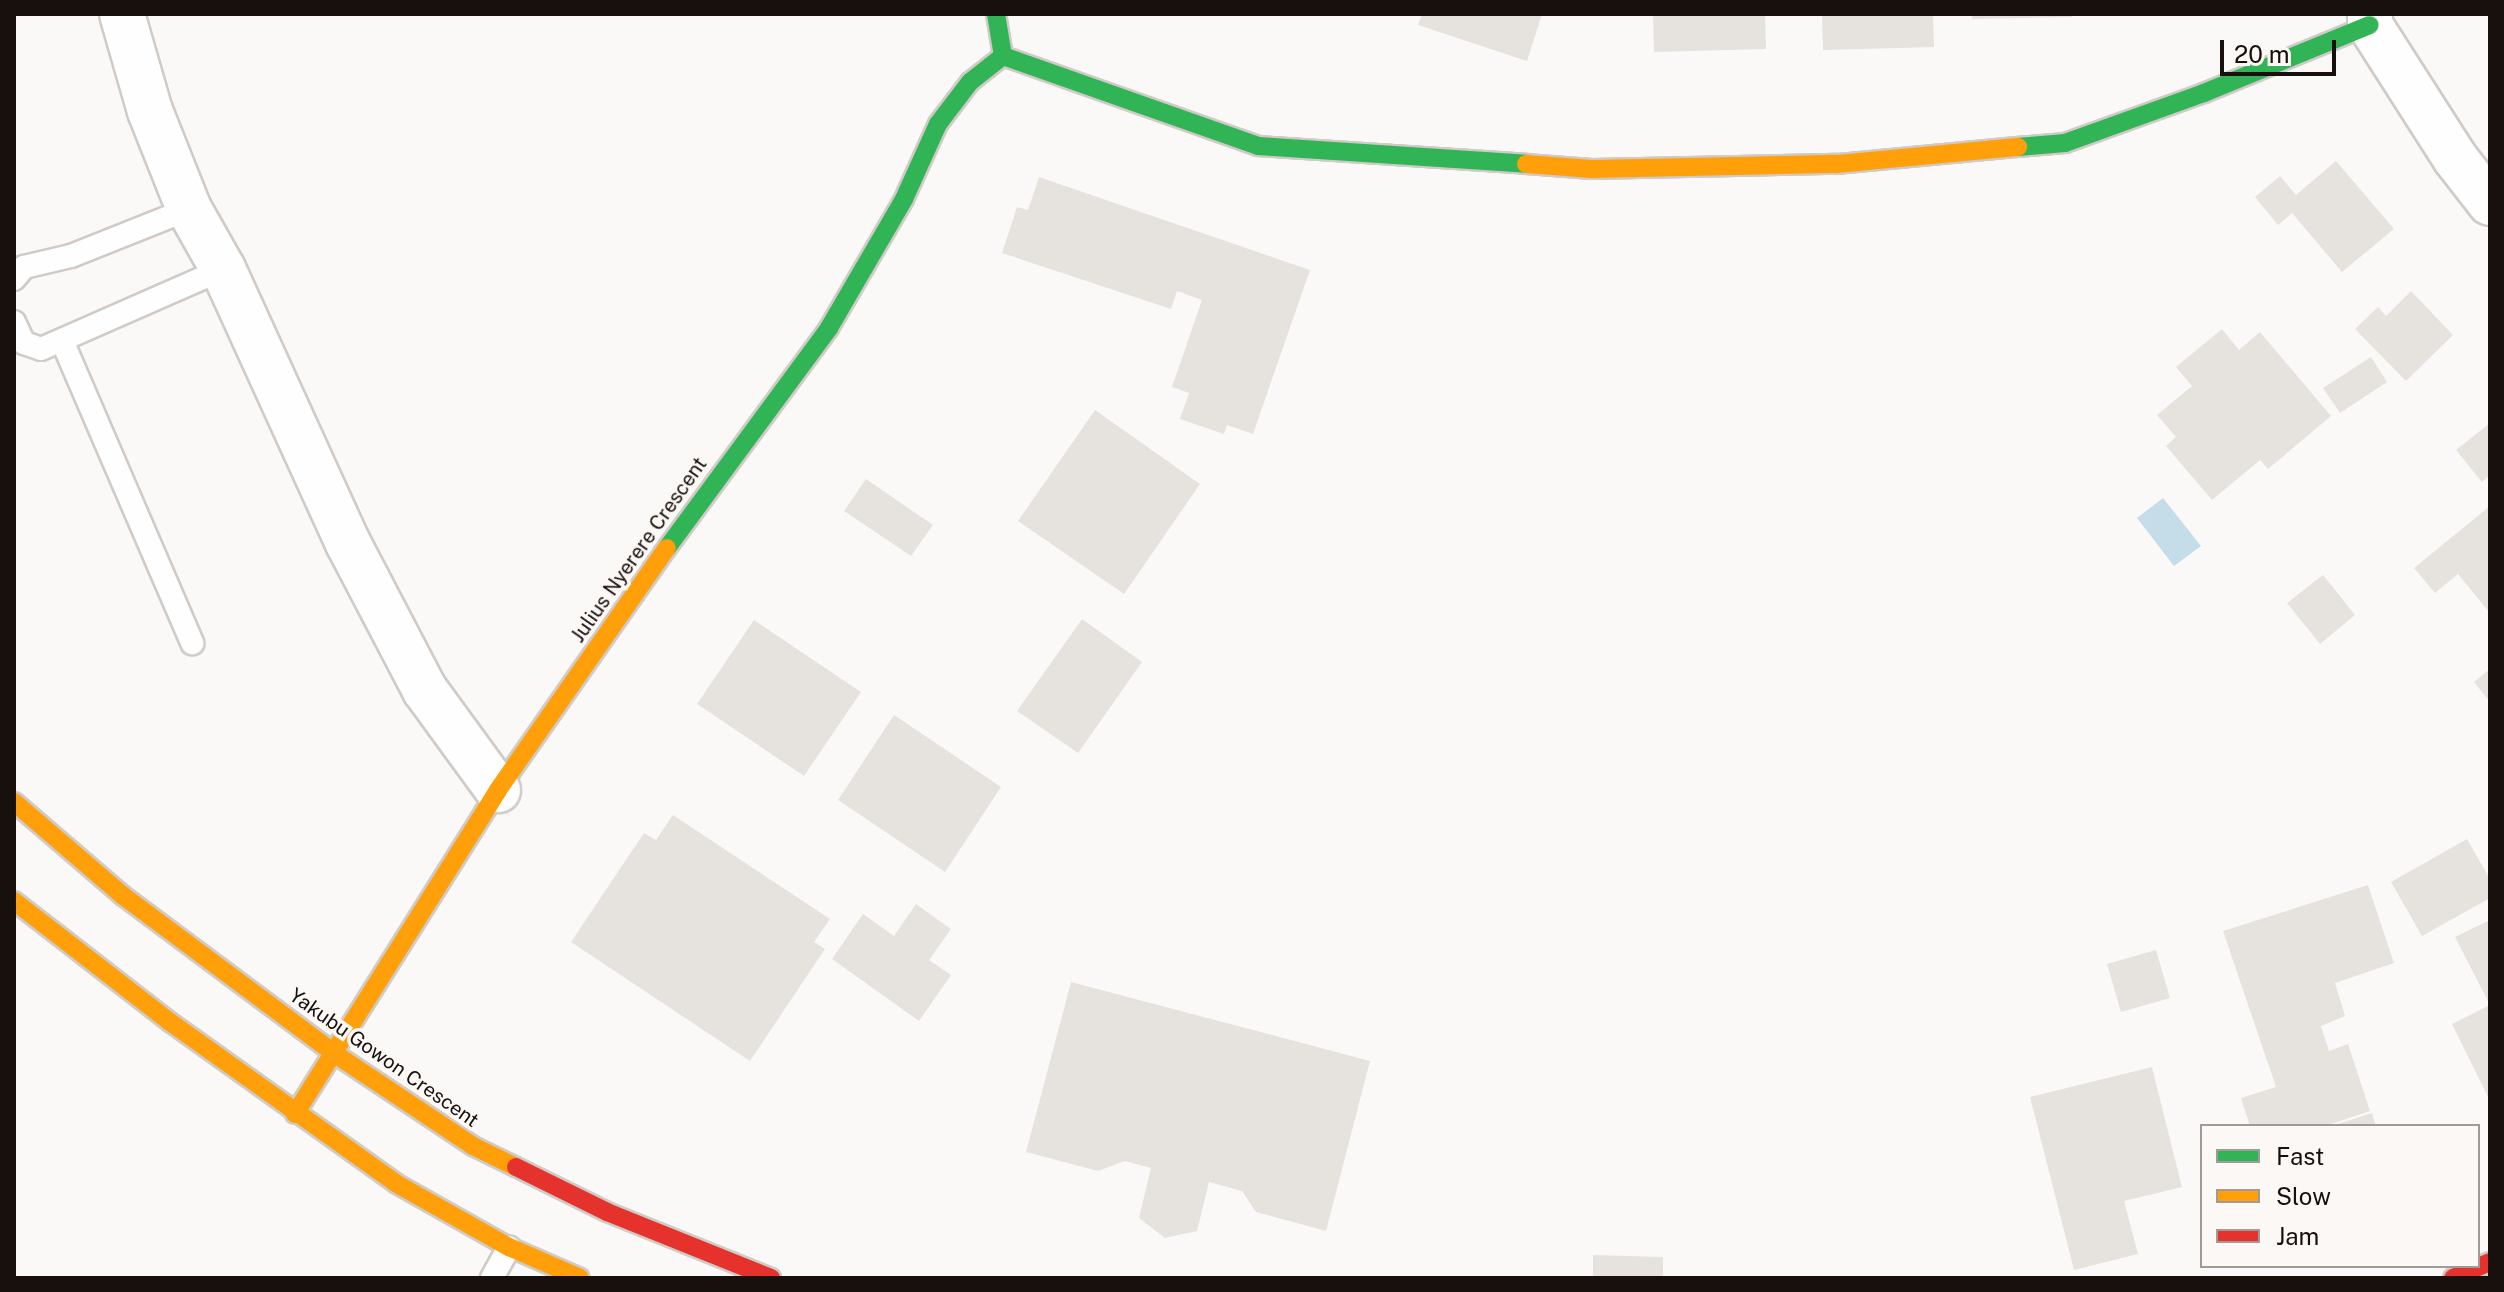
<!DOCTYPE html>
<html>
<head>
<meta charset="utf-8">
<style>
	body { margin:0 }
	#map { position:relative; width:2504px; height:1292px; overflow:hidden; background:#fbf9f7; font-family:"Public Sans",sans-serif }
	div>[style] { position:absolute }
	.water>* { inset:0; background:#c5dde8 }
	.building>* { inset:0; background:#e6e2de }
	.roads { filter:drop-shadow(2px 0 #d0cbc7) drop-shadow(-2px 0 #d0cbc7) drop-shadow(0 2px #d0cbc7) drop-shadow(0 -2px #d0cbc7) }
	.lane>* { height:22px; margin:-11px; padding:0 11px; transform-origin:11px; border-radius:11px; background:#fefefe }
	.street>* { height:44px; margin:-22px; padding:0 22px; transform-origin:22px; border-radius:22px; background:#fefefe }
	.fast>* { height:18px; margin:-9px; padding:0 9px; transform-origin:9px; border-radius:9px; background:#30b455 }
	.slow>* { height:18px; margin:-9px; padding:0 9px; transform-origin:9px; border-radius:9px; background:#ff9f0a }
	.jam>* { height:18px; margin:-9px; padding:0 9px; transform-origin:9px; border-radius:9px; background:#e5322d }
	span { translate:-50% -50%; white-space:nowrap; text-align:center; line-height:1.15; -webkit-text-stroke:7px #fcf8f6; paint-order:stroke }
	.street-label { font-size:20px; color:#17100c }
	.frame { position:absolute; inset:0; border:16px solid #17100c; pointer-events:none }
	.legend { position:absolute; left:2200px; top:1124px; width:280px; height:144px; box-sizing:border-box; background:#fcf8f6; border:2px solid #a09b98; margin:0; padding:10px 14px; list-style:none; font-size:24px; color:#17100c }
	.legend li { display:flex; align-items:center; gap:16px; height:40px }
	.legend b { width:40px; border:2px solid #a09b98 }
	.scale { position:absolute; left:2220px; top:40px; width:116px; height:36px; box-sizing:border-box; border:4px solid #17100c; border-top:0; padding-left:10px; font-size:24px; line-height:28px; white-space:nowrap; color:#17100c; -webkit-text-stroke:6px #fcf8f6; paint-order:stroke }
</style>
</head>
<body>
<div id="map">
	<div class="water">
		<i style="clip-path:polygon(2163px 498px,2201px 546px,2174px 566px,2137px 518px)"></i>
	</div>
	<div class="building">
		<i style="clip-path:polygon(1422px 14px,1542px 14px,1527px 61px,1418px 25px)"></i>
		<i style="clip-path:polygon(1653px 14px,1765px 14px,1766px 49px,1654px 52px)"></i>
		<i style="clip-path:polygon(1822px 14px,1933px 14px,1934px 47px,1823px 50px)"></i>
		<i style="clip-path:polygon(1972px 14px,2072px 14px,2072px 17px,1972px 19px)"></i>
		<i style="clip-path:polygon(2336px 161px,2394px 229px,2342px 272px,2292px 213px,2278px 225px,2255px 197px,2280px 176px,2296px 195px)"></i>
		<i style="clip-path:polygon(1039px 177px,1310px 270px,1253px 434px,1227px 425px,1224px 434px,1180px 419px,1189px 393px,1172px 387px,1202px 300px,1177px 291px,1171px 309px,1002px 253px,1017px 207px,1028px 210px)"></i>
		<i style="clip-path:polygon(2411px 291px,2453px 335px,2406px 381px,2355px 329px,2378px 307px,2386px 316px)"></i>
		<i style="clip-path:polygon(2222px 329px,2239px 350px,2260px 332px,2331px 416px,2268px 469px,2260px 460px,2212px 500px,2166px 446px,2176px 437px,2157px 415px,2192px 386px,2176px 367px)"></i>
		<i style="clip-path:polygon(2371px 357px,2387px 382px,2340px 413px,2323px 388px)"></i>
		<i style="clip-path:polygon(1095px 410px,1200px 484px,1124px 594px,1018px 521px)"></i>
		<i style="clip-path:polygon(2490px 423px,2490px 475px,2482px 482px,2456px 450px)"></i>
		<i style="clip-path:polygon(866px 479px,933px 525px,911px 556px,844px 511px)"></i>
		<i style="clip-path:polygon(2490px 506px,2490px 613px,2458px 574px,2435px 593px,2414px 568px)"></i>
		<i style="clip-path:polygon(2323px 575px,2355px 615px,2320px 644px,2287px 603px)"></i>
		<i style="clip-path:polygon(1082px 619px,1142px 662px,1078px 753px,1017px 711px)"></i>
		<i style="clip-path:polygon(754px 620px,861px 692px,804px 776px,697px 704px)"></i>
		<i style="clip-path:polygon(2490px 669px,2490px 702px,2474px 682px)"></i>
		<i style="clip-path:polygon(894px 715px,1001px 787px,945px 872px,838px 800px)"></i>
		<i style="clip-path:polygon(673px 815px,830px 919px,814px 942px,825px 949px,750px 1061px,571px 942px,644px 833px,656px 840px)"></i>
		<i style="clip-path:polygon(2467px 839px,2490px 879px,2490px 898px,2422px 936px,2391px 882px)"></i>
		<i style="clip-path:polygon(2368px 885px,2394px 963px,2335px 983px,2345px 1016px,2321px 1026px,2329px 1051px,2348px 1044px,2370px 1111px,2325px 1126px,2250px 1126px,2241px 1098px,2276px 1087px,2223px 931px)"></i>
		<i style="clip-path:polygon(916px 904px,951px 929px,929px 960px,951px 975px,919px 1021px,832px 959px,863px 914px,894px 936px)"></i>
		<i style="clip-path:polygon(2490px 920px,2490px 1101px,2452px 1024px,2490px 1005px,2455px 937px)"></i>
		<i style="clip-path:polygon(2156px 950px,2170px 998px,2121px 1012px,2107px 964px)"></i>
		<i style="clip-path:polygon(1071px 982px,1370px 1061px,1326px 1231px,1256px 1212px,1242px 1191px,1209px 1182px,1197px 1231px,1165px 1238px,1139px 1218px,1151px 1168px,1125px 1161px,1098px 1171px,1026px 1152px)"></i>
		<i style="clip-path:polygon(2152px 1067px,2182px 1187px,2124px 1201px,2138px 1254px,2074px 1270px,2030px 1097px)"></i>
		<i style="clip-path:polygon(2372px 1113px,2376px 1126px,2335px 1126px,2335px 1125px)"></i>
		<i style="clip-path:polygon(1593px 1255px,1663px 1257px,1663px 1278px,1593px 1278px)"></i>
	</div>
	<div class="roads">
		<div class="lane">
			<i style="left:14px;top:279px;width:16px;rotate:-50deg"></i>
			<i style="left:24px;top:267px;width:48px;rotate:-13.2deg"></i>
			<i style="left:71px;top:256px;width:127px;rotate:-21.7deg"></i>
			<i style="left:14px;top:322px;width:23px;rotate:65deg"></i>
			<i style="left:24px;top:343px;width:18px;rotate:19deg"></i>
			<i style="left:41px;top:349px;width:199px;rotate:-23.7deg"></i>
			<i style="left:63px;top:343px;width:327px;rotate:66.7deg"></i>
			<i style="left:492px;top:1278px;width:35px;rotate:-61deg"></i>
		</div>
		<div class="street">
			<i style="left:122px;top:14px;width:101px;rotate:73.9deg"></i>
			<i style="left:150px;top:111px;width:105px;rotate:68.3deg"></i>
			<i style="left:189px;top:209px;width:69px;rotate:60.5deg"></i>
			<i style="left:223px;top:269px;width:301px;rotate:65.5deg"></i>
			<i style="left:348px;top:543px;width:166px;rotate:62.4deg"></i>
			<i style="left:425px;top:690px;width:124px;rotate:53.9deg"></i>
			<i style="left:2370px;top:14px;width:11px;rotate:90deg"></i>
			<i style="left:2370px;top:25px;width:158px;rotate:57.4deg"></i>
			<i style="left:2455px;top:158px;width:57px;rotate:52.1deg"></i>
		</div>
		<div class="fast">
			<i style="left:1003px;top:56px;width:270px;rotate:19.4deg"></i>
			<i style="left:1258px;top:146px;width:269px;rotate:3.8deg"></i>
			<i style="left:2018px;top:147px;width:47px;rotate:-4.9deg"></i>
			<i style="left:2065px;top:143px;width:148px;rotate:-19.8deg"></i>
			<i style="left:2204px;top:93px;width:179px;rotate:-22.3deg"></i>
			<i style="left:667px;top:548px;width:273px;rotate:-53.6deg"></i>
			<i style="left:829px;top:328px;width:149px;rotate:-59.8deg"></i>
			<i style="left:904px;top:199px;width:82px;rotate:-65.6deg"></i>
			<i style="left:938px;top:124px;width:53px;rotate:-52.7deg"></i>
			<i style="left:970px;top:82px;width:42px;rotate:-38.2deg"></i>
			<i style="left:1003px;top:56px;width:43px;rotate:-99.5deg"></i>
		</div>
		<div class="slow">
			<i style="left:1526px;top:164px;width:66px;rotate:4.3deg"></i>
			<i style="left:1592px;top:169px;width:245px;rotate:-1.2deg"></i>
			<i style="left:1837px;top:164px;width:182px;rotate:-5.4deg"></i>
			<i style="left:14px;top:802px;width:143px;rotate:40.7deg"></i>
			<i style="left:122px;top:895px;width:266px;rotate:36.7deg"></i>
			<i style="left:335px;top:1054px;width:166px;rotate:33.7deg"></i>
			<i style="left:473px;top:1146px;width:48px;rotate:26deg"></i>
			<i style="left:14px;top:901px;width:197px;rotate:37.8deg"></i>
			<i style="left:170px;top:1022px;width:279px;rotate:35.5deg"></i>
			<i style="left:397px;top:1184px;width:129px;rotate:29.4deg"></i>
			<i style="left:509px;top:1247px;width:77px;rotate:23.6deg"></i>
			<i style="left:295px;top:1114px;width:382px;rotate:-57.9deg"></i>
			<i style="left:498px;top:790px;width:295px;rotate:-55.1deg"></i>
		</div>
		<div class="jam">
			<i style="left:516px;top:1167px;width:102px;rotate:26.3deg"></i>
			<i style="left:607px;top:1212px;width:177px;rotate:21.9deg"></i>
			<i style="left:2453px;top:1278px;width:40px;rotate:-23.4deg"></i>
		</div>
	</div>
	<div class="street-label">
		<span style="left:639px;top:550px;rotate:-55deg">Julius Nyerere Crescent</span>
		<span style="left:384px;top:1058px;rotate:35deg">Yakubu Gowon Crescent</span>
	</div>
	<div class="frame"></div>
	<ul class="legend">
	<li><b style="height:10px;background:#30b455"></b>Fast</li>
	<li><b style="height:10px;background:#ff9f0a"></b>Slow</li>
	<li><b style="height:10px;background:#e5322d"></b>Jam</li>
	</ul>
	<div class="scale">20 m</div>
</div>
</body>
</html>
